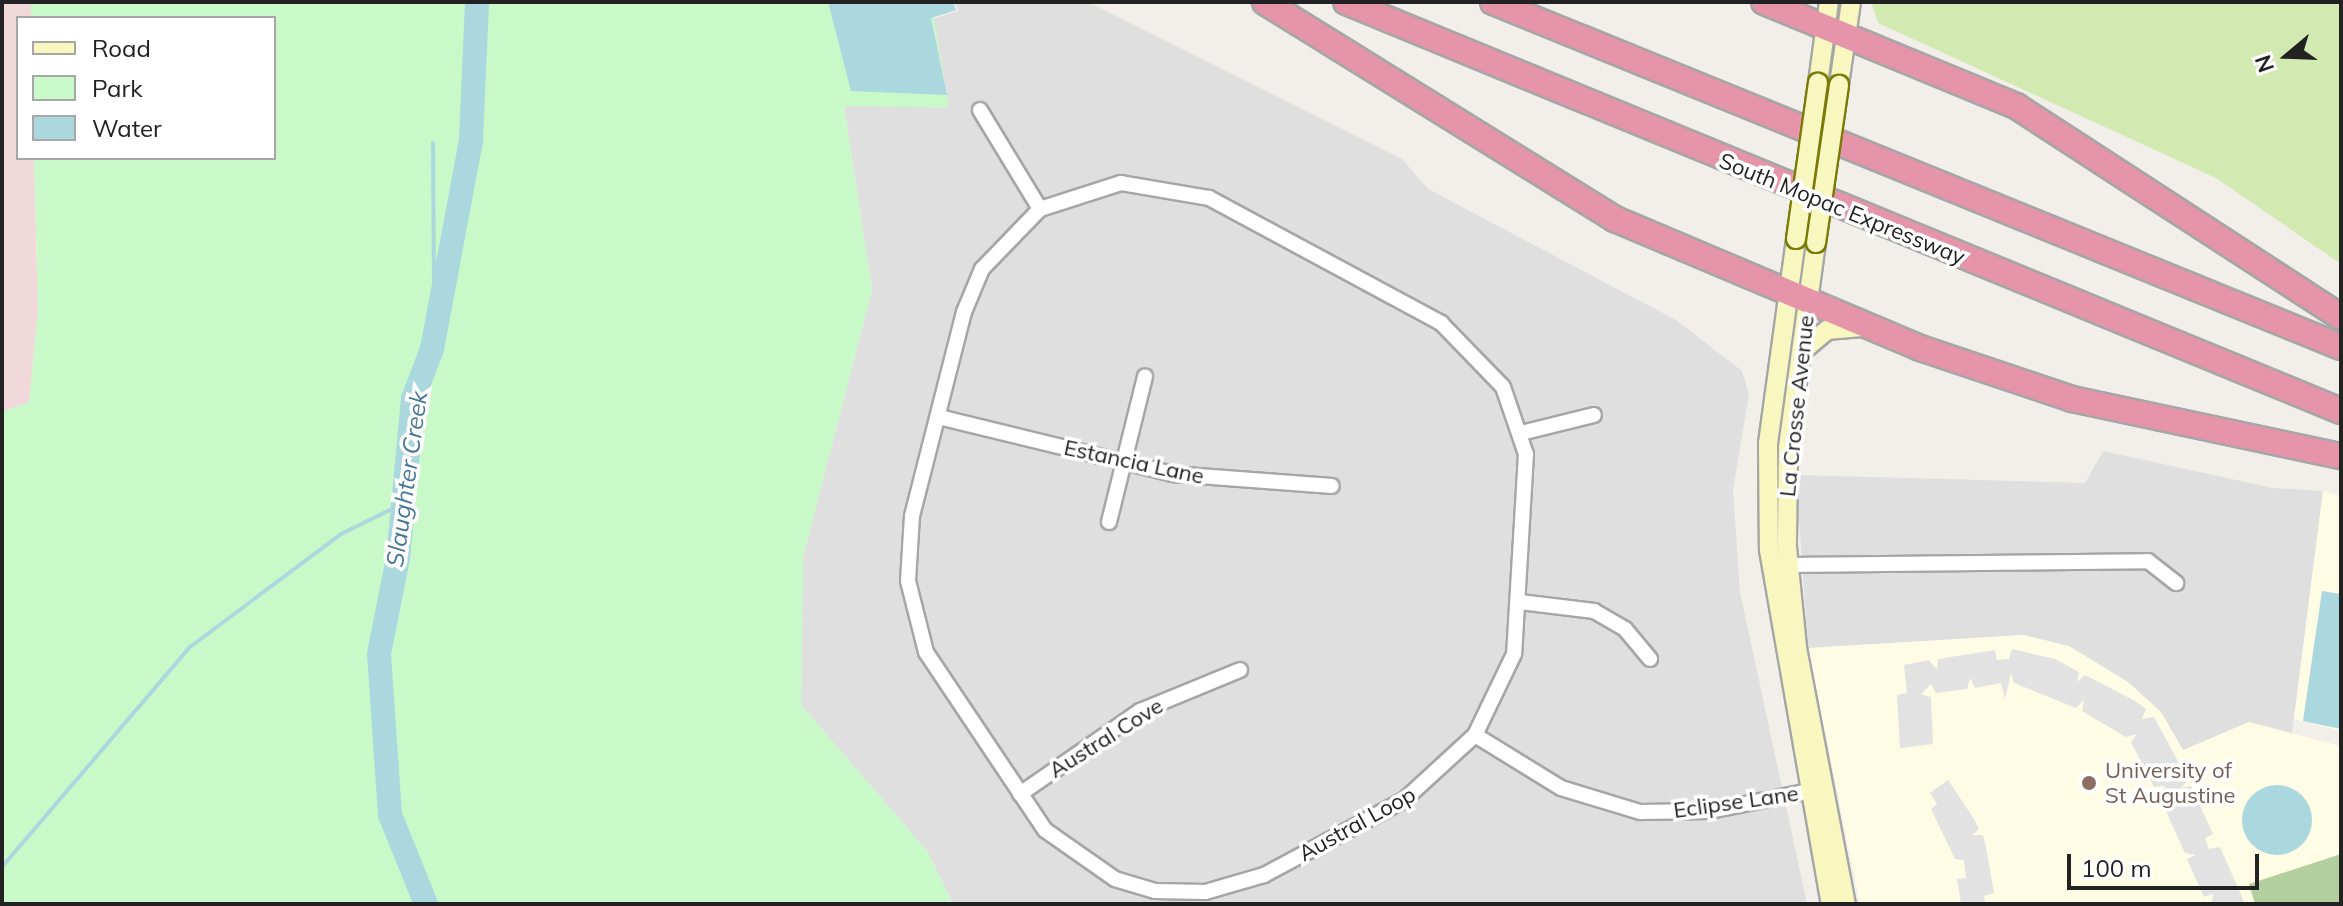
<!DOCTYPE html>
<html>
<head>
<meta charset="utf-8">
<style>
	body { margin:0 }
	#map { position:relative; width:2343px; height:906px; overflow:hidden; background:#f2eee9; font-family:Mulish,sans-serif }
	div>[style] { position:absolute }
	.residential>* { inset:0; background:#e0dfdf }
	.commercial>* { inset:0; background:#f1d9db }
	.education>* { inset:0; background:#fefce5 }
	.grass>* { inset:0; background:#d2eab1 }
	.forest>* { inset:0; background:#b2d09f }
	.park>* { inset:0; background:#c9f9c9 }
	.parking>* { inset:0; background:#e2e2e2 }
	.water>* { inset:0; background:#abd7de }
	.round { border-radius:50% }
	.stream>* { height:4px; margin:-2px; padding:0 2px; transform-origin:2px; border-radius:2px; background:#abd7de }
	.river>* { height:24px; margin:-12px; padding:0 12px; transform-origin:12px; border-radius:12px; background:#abd7de }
	.roads { filter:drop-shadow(2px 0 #a6a6a6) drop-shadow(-2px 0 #a6a6a6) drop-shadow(0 2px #a6a6a6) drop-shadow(0 -2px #a6a6a6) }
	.street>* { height:14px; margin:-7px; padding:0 7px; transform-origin:7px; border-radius:7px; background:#fff }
	.secondary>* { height:18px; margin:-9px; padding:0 9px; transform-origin:9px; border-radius:9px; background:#f9f7c0 }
	.highway>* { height:24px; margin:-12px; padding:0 12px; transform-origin:12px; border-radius:12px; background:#e694aa }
	.bridges { filter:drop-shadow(2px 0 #787b07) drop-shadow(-2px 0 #787b07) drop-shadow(0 2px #787b07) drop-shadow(0 -2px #787b07) }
	.secondary-bridge>* { height:18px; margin:-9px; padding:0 9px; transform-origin:9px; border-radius:9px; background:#f9f7c0 }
	.dots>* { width:22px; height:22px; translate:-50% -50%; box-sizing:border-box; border:4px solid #fff; border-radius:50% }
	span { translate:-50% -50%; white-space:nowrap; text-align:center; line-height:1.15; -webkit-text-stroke:7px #fff; paint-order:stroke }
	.street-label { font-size:22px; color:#222 }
	.education-label { font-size:22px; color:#785e54 }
	.left { translate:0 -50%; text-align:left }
	.water-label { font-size:24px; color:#467799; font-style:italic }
	.frame { position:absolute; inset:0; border:4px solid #222; pointer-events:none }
	.legend { position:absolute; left:16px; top:16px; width:260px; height:144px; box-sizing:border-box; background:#fff; border:2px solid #a7a7a7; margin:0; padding:10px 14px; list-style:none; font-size:24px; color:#222 }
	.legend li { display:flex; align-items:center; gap:16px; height:40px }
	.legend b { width:40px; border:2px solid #a7a7a7 }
	.north { position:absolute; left:2247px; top:16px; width:80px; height:80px; -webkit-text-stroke:6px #fff; paint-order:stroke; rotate:251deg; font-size:22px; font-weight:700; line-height:32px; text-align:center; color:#222 }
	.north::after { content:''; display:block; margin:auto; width:28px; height:36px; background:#222; clip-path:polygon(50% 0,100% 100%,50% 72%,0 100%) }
	.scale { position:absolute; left:2067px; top:854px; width:192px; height:36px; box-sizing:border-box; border:4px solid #222; border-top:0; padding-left:10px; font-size:24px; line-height:28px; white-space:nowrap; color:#222; -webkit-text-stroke:6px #fff; paint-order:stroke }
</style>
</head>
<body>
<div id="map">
	<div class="residential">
		<i style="clip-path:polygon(955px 2px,1088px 2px,1402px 159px,1428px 189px,1676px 320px,1742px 371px,1749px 394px,1733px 490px,1740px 592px,1807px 904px,953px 904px,927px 851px,801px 705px,803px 557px,872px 290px,844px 105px,949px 107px,932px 19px,958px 11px)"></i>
		<i style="clip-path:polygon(2103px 451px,2273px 488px,2323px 491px,2292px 733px,2249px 722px,2183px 751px,2161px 712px,2024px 635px,1808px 648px,1796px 475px,2085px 483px)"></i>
	</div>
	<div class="commercial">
		<i style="clip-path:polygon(2px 2px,31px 2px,31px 18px,18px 18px,18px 158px,34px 158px,38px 310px,29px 403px,2px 412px)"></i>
	</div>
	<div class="education">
		<i style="clip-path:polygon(2323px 491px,2341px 496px,2341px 731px,2294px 719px)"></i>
		<i style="clip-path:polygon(2024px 635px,2069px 646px,2128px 682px,2161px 712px,2183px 750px,2249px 722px,2341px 746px,2341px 904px,1860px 904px,1808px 648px)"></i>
	</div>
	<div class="grass">
		<i style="clip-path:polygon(1871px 2px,2341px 2px,2341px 264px,2216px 178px,1878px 23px)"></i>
	</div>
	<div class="forest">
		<i style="clip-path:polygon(2341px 854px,2341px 904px,2255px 904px,2249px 884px)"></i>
	</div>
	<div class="park">
		<i style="clip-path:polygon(31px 2px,931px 2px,949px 107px,844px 106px,872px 290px,803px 557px,801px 705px,927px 851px,953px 904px,2px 904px,2px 412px,29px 402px,38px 310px,34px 158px,274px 158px,274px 18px,31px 18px)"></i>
	</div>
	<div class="parking">
		<i style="clip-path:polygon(2012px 649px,2055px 659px,2079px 672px,2077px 682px,2085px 675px,2135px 701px,2146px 709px,2142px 719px,2154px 717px,2188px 780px,2181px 788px,2191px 786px,2213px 834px,2205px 838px,2209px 849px,2220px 847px,2245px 904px,2212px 904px,2213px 894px,2204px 897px,2187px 859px,2196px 855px,2185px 853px,2159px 796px,2165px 786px,2154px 787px,2131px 742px,2137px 734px,2126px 737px,2082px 711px,2084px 700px,2076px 708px,2014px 683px,2011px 673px,2005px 699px,2001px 683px,1975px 688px,1970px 678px,1967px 689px,1936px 693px,1931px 684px,1921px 694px,1931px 697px,1933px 744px,1900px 748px,1897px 695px,1907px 693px,1904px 665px,1929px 660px,1937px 670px,1938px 659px,1995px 650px,1997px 660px,2009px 659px)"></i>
		<i style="clip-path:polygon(1948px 780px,1974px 819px,1979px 829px,1972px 835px,1983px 835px,1986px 847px,1994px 893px,1984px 896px,1985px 904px,1961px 904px,1957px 879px,1966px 878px,1964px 860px,1955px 859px,1931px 809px,1937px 804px,1930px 793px)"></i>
	</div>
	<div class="water">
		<i style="clip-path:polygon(828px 2px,953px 2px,956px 10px,931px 18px,947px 95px,851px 91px)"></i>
		<i style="clip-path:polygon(2322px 591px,2341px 594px,2341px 729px,2303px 721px)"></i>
		<i class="round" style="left:2242px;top:785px;width:70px;height:70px"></i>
	</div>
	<div class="stream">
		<i style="left:433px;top:143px;width:147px;rotate:89.6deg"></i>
		<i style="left:434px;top:290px;width:10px;rotate:37deg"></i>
		<i style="left:2px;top:867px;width:289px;rotate:-49.5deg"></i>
		<i style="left:190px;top:647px;width:189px;rotate:-36.8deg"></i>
		<i style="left:341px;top:534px;width:66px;rotate:-26.2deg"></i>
	</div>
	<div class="river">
		<i style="left:426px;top:904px;width:96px;rotate:-112deg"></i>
		<i style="left:390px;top:815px;width:161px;rotate:-93.9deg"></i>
		<i style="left:379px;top:654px;width:98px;rotate:-78.8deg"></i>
		<i style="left:398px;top:558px;width:160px;rotate:-84.6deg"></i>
		<i style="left:413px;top:399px;width:53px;rotate:-69.2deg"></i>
		<i style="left:432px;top:349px;width:213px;rotate:-79.4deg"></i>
		<i style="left:471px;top:140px;width:138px;rotate:-87.5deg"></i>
	</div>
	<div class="roads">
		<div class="street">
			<i style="left:980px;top:110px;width:116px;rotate:58.8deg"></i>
			<i style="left:1121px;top:183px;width:89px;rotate:9.7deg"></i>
			<i style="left:1209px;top:198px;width:264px;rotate:28.3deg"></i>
			<i style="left:1441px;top:323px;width:89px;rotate:45.9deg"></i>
			<i style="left:1503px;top:387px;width:71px;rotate:71.1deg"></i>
			<i style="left:1526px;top:454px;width:200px;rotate:93.4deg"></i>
			<i style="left:1514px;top:654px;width:90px;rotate:115.7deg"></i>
			<i style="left:1475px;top:735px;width:96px;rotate:137.5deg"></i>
			<i style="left:1404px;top:800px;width:159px;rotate:151.8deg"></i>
			<i style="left:1264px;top:875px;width:61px;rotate:163.9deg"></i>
			<i style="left:1205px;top:892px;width:50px;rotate:-178.9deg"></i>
			<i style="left:1155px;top:891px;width:42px;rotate:-163.3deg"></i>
			<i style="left:1115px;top:879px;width:85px;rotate:-145deg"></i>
			<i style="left:1045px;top:830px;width:214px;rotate:-123.8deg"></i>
			<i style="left:926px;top:652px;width:73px;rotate:-104.2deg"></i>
			<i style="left:908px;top:581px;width:65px;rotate:-86.5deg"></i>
			<i style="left:912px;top:516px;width:211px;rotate:-75.7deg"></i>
			<i style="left:964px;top:312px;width:47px;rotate:-67.3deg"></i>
			<i style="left:982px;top:269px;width:83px;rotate:-46deg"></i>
			<i style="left:1040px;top:209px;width:85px;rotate:-17.8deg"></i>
			<i style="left:939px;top:417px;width:241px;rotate:13.7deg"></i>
			<i style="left:1173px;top:474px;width:159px;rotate:4.3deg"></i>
			<i style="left:1521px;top:433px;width:75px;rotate:-13.9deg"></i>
			<i style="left:1109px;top:522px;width:150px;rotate:-76.1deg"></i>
			<i style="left:1788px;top:565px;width:360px;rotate:-0.6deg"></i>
			<i style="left:2148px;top:561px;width:36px;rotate:38deg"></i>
			<i style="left:1520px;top:602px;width:75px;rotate:6.9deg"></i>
			<i style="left:1594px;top:611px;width:36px;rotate:30deg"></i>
			<i style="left:1625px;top:629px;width:39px;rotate:50deg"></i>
			<i style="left:1475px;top:735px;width:101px;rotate:31.6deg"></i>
			<i style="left:1561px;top:788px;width:83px;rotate:16.9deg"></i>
			<i style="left:1640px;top:812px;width:70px;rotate:-0.8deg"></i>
			<i style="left:1710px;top:811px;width:111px;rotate:-11.4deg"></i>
			<i style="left:1020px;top:794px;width:146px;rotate:-34.7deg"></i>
			<i style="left:1140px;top:711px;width:108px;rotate:-22.3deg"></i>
		</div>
		<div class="secondary">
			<i style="left:1818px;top:83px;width:82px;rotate:-82.3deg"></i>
			<i style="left:1839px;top:85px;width:84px;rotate:-81.8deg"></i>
			<i style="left:1796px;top:239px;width:207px;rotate:97.8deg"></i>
			<i style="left:1768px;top:444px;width:106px;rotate:89.5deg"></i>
			<i style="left:1769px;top:550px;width:359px;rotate:80.1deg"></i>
			<i style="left:1816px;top:243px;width:207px;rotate:97.8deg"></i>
			<i style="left:1788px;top:448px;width:99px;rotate:90.6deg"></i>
			<i style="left:1787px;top:547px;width:101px;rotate:84.3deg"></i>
			<i style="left:1797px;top:648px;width:261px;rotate:79.2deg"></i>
			<i style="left:1802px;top:351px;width:33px;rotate:-40deg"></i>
			<i style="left:1827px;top:330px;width:35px;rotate:-5deg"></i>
		</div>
		<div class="highway">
			<i style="left:1265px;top:2px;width:412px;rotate:31.8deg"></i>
			<i style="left:1615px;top:219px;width:331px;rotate:22.9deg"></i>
			<i style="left:1920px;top:348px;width:160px;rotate:18.5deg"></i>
			<i style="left:2072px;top:399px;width:275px;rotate:12deg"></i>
			<i style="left:1346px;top:2px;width:1076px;rotate:22.35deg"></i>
			<i style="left:1493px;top:2px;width:915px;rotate:22.14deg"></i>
			<i style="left:1764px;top:2px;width:273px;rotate:22.4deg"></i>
			<i style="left:2016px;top:106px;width:387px;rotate:33deg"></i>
		</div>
	</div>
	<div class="bridges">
		<div class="secondary-bridge">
			<i style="left:1796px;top:239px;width:158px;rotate:-82deg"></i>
			<i style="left:1816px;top:243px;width:160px;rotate:-81.7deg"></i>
		</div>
	</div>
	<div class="dots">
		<i style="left:2089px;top:783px;background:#8d6e63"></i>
	</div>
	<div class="street-label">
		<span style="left:1842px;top:209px;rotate:22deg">South Mopac Expressway</span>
		<span style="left:1797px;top:406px;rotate:-84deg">La Crosse Avenue</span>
		<span style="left:1134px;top:462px;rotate:12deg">Estancia Lane</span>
		<span style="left:1106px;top:738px;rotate:-32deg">Austral Cove</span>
		<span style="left:1736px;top:802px;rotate:-8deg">Eclipse Lane</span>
		<span style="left:1357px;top:824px;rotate:-29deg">Austral Loop</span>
	</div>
	<div class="education-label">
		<span class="left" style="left:2105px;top:783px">University of<br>St Augustine</span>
	</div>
	<div class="water-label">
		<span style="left:407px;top:479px;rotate:-82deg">Slaughter Creek</span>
	</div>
	<div class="frame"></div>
	<ul class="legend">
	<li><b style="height:10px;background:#f9f7c0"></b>Road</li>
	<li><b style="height:22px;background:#c9f9c9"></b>Park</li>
	<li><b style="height:22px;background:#abd7de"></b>Water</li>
	</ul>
	<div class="north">N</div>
	<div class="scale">100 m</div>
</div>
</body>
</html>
